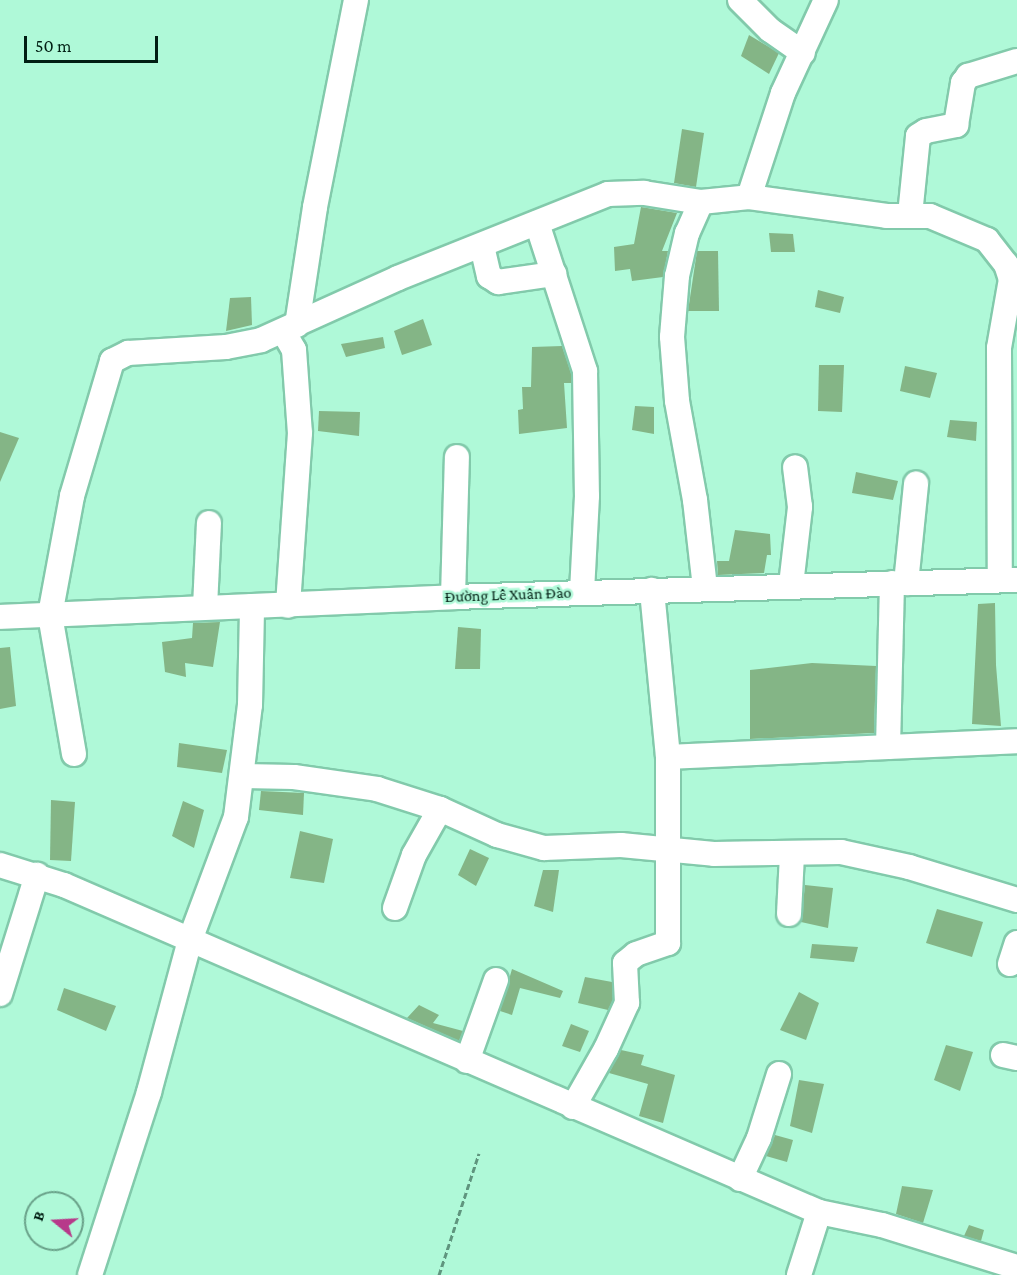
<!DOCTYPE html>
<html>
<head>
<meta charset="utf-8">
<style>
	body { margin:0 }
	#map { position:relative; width:1017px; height:1275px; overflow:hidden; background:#aff9d8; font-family:"Crimson Pro",serif }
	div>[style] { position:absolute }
	.building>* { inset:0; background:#84b586 }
	.path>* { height:3px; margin-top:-1.5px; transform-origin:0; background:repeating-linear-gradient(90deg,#5f957e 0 6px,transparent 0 9px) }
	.roads { filter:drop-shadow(2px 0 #82caab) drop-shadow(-2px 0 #82caab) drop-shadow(0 2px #82caab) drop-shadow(0 -2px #82caab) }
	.minor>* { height:24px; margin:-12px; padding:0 12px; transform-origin:12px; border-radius:12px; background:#fff }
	span { translate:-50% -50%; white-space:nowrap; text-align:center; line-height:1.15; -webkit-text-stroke:5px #aff9d8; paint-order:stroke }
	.street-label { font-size:16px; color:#011e13 }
	.north { position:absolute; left:24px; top:1191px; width:60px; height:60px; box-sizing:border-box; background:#aff9d8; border:2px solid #69a189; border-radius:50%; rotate:288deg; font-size:16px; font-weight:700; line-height:24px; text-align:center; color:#011e13 }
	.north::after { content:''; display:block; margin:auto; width:21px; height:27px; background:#b73a8a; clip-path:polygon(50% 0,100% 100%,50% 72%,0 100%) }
	.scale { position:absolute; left:24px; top:36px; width:134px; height:27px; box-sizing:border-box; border:3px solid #011e13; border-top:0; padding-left:8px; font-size:18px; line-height:21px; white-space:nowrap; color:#011e13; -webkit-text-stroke:4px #aff9d8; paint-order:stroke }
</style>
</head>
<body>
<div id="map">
	<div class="building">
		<i style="clip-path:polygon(749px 35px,779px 53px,769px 74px,741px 56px)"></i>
		<i style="clip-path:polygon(682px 129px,704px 133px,696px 187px,674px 183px)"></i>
		<i style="clip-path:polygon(641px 207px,677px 213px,662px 251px,668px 251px,663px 277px,632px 281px,630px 269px,615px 271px,614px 247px,634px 244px)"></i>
		<i style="clip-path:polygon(769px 233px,793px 234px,795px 252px,771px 252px)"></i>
		<i style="clip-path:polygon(697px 251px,718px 251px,719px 311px,688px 311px)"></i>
		<i style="clip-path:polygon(818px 290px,844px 297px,840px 313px,815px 307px)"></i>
		<i style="clip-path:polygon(251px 297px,252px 325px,226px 331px,230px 298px)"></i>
		<i style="clip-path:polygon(423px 319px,432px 345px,402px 355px,394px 331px)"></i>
		<i style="clip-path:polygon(383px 337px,385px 348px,346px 357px,341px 344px)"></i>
		<i style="clip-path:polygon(562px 346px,571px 373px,571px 383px,564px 383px,567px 428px,519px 434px,518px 410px,523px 409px,522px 387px,531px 387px,532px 347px)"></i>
		<i style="clip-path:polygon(819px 365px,844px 365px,842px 412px,818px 411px)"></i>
		<i style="clip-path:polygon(905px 366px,937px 373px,930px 398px,900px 391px)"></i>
		<i style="clip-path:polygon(635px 406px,654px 407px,654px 434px,632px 430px)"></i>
		<i style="clip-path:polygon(319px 411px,360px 412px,359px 436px,318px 431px)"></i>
		<i style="clip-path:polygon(950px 420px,977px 422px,976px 441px,947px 437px)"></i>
		<i style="clip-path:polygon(0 432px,19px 438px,0 482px)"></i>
		<i style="clip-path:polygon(856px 472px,898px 481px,893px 500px,852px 493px)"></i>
		<i style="clip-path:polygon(735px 530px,770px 534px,771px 555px,767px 555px,764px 573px,718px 575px,717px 561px,729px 561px)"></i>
		<i style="clip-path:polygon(995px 603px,996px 665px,1001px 726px,972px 724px,978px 604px)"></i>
		<i style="clip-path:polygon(220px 622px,213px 667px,185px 663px,186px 677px,165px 672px,162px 642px,192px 638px,193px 623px)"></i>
		<i style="clip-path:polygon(458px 627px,481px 629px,480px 669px,455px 669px)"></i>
		<i style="clip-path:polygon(10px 647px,16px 706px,0 709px,0 648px)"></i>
		<i style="clip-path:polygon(812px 663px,876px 666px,874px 733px,750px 739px,750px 670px)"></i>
		<i style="clip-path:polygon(179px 743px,227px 750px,222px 773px,177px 767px)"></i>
		<i style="clip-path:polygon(261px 791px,304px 793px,303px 815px,259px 810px)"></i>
		<i style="clip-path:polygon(51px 800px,75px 802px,71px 861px,50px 860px)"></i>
		<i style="clip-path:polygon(183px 801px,204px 810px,194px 848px,172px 836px)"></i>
		<i style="clip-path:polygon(300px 831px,333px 839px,324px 883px,290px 878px)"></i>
		<i style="clip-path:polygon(470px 849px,489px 858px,476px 886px,458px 875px)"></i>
		<i style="clip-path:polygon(543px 870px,559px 870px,553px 912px,534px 906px)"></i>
		<i style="clip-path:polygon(805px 885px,833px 888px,828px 928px,801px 922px)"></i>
		<i style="clip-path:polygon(937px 909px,983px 922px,972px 957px,926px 943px)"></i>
		<i style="clip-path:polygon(812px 944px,858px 947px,854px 962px,810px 958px)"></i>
		<i style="clip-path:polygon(512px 969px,563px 991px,560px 998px,520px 988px,512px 1015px,500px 1011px)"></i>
		<i style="clip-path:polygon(585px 977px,612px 982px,613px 1000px,608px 1010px,578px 1003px)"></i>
		<i style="clip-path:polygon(64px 988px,116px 1006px,106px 1031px,57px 1010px)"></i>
		<i style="clip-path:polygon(799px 992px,819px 1003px,806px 1040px,780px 1030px)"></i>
		<i style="clip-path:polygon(419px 1005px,439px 1015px,433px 1023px,463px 1031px,459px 1041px,407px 1018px)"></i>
		<i style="clip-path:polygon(571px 1024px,589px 1031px,580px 1052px,562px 1046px)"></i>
		<i style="clip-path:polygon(946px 1045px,973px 1052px,960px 1091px,934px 1080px)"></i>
		<i style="clip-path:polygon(621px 1050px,644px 1055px,641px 1065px,675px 1075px,663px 1123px,639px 1116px,648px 1084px,609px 1073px)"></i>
		<i style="clip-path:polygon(799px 1080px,824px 1084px,812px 1133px,790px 1126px)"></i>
		<i style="clip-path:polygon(775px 1135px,793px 1140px,787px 1162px,766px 1156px)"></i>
		<i style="clip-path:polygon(902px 1186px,933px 1190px,923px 1223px,896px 1214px)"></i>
		<i style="clip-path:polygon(969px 1225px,984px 1230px,981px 1241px,964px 1236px)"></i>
	</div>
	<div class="path">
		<i style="left:439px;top:1275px;width:128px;rotate:-71.8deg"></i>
	</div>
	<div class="roads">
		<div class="minor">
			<i style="left:740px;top:0;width:42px;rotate:45deg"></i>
			<i style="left:770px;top:30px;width:40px;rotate:34.9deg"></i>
			<i style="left:749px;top:197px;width:109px;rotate:-71.9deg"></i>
			<i style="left:783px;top:93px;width:102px;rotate:-65.2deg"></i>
			<i style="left:701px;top:202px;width:34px;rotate:114deg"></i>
			<i style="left:687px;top:233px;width:44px;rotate:103.1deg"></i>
			<i style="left:677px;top:276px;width:61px;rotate:94.7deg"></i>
			<i style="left:672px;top:337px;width:64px;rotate:85.5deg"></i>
			<i style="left:677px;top:401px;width:101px;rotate:79.7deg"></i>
			<i style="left:695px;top:500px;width:89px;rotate:83.5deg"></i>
			<i style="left:910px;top:215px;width:79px;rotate:-84.2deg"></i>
			<i style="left:918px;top:136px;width:9px;rotate:-32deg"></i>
			<i style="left:926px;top:131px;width:31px;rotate:-11deg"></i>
			<i style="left:956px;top:125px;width:43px;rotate:-80.5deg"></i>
			<i style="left:963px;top:83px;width:9px;rotate:-54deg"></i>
			<i style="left:968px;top:76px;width:51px;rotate:-17deg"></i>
			<i style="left:537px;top:223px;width:156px;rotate:72deg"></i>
			<i style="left:585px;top:371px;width:125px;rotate:89.1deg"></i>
			<i style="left:587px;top:496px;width:97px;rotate:93deg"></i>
			<i style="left:482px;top:246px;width:31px;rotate:77deg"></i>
			<i style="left:489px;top:276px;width:11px;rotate:34deg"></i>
			<i style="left:498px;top:282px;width:57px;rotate:-8.1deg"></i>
			<i style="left:297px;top:325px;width:119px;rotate:-81.3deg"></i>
			<i style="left:315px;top:207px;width:211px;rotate:-78.8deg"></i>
			<i style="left:283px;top:331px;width:22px;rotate:60deg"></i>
			<i style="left:294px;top:350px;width:83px;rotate:85.9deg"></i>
			<i style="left:300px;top:433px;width:173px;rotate:94deg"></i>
			<i style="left:906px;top:583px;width:100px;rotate:-84.2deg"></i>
			<i style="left:791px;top:585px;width:79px;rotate:-83.4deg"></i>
			<i style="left:800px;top:507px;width:40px;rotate:-97.1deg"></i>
			<i style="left:453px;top:597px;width:140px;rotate:-88.4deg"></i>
			<i style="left:205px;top:607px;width:84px;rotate:-87.3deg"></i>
			<i style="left:0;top:617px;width:453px;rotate:-2.5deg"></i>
			<i style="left:453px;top:597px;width:564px;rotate:-1.73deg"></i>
			<i style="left:888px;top:747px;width:164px;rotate:-88.6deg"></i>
			<i style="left:74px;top:754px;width:141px;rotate:-99.8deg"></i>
			<i style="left:50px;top:615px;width:121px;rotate:-79.5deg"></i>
			<i style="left:72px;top:496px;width:141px;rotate:-73.5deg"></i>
			<i style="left:112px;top:361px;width:18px;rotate:-27deg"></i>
			<i style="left:128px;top:353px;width:98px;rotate:-3.5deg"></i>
			<i style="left:226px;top:347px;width:36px;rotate:-11deg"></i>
			<i style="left:261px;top:340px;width:150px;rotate:-24.3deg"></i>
			<i style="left:398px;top:278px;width:226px;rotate:-21.8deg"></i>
			<i style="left:608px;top:194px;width:36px;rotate:-2deg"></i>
			<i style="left:644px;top:193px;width:58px;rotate:9deg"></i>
			<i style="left:701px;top:202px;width:48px;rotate:-5.9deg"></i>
			<i style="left:749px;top:197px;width:139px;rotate:7.8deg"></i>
			<i style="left:887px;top:216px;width:43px"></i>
			<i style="left:930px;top:216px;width:62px;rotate:22.8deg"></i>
			<i style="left:987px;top:240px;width:31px;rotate:52deg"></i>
			<i style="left:1006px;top:264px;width:16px;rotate:72deg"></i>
			<i style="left:1011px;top:279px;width:70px;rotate:99.9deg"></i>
			<i style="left:999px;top:348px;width:232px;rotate:89.8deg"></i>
			<i style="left:668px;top:757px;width:349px;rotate:-2.6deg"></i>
			<i style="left:243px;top:776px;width:51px;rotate:1.1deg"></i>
			<i style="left:294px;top:777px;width:84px;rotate:8.2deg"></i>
			<i style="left:377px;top:789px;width:66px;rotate:17.6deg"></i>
			<i style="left:440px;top:809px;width:63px;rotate:24.5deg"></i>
			<i style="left:497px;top:835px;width:49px;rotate:15.5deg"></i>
			<i style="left:544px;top:848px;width:77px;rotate:-2.2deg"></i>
			<i style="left:621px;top:845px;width:93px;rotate:5.5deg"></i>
			<i style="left:714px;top:854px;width:127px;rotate:-0.9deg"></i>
			<i style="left:841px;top:852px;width:70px;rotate:12.4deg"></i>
			<i style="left:909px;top:867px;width:113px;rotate:17deg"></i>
			<i style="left:0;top:865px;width:67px;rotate:17.4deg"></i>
			<i style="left:64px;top:885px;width:823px;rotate:23.42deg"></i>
			<i style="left:819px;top:1212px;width:64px;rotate:11.7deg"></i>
			<i style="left:882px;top:1225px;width:141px;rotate:17.3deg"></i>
			<i style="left:395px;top:908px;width:56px;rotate:-70.3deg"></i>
			<i style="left:414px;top:855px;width:53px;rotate:-60.5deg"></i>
			<i style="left:789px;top:914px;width:60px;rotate:-87.1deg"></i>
			<i style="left:1010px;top:964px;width:22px;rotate:-72deg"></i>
			<i style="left:0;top:994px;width:125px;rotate:-72.7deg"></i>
			<i style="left:1003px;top:1055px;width:14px;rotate:12deg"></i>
			<i style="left:467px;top:1061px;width:86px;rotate:-70.3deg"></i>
			<i style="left:573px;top:1107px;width:67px;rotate:-60.4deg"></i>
			<i style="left:606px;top:1049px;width:51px;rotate:-65.5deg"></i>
			<i style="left:627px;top:1003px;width:40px;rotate:-92.9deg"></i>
			<i style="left:625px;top:963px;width:14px;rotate:-39deg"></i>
			<i style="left:636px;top:954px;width:34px;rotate:-19deg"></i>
			<i style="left:668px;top:943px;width:186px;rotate:-90deg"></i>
			<i style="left:668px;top:757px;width:168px;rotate:-95.5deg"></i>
			<i style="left:740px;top:1179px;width:45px;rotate:-65.1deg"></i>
			<i style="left:759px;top:1138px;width:67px;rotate:-72.6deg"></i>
			<i style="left:90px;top:1275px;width:192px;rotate:-72.1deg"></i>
			<i style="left:149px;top:1092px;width:157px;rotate:-74.9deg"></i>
			<i style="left:190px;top:940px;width:131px;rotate:-69.5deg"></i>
			<i style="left:236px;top:817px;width:113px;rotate:-82.9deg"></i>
			<i style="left:250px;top:705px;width:99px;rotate:-88.8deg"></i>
			<i style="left:799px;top:1275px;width:66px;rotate:-72.4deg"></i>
		</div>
	</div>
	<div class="street-label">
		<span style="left:508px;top:595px;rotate:-2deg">Đường Lê Xuân Đào</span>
	</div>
	<div class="north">B</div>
	<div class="scale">50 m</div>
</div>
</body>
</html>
